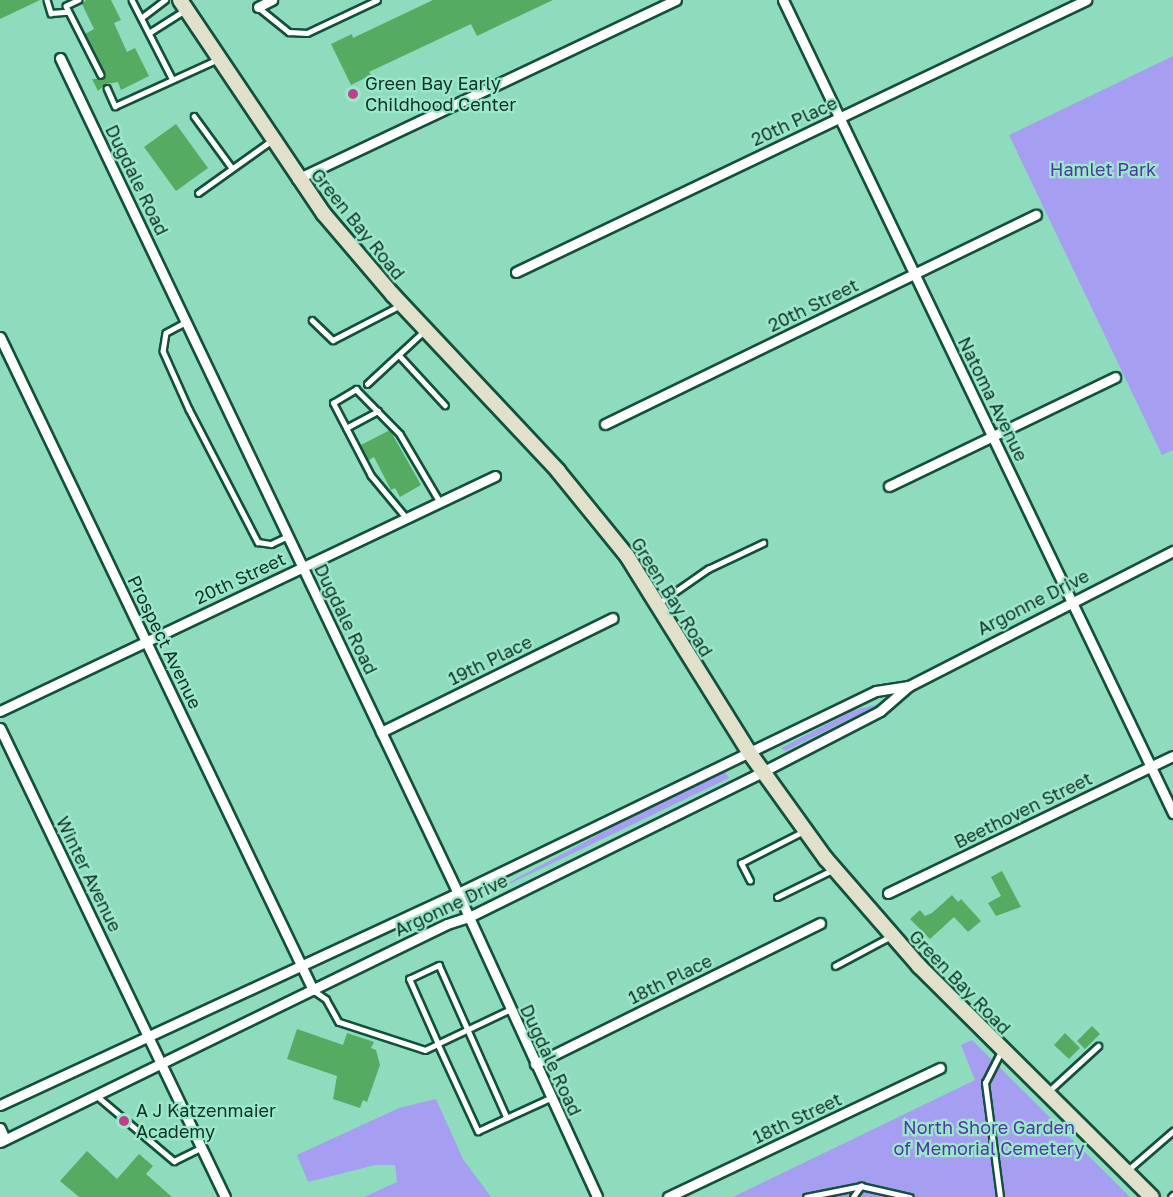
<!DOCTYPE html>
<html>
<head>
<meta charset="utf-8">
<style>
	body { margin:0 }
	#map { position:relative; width:1173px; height:1197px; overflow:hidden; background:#8fdbbd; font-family:"Golos Text",sans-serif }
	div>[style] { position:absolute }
	.green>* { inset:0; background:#a69ef1 }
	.building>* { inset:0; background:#56ab63 }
	.roads { filter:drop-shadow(2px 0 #13503c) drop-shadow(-2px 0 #13503c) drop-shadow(0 2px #13503c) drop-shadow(0 -2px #13503c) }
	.service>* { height:4.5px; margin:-2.25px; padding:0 2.25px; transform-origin:2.25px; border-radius:2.25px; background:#fff }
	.minor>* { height:9px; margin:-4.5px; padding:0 4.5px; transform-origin:4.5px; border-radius:4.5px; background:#fff }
	.secondary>* { height:14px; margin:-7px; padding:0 7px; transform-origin:7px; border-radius:7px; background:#e1e0cb }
	.dots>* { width:16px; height:16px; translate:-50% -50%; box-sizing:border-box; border:3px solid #9ce8ca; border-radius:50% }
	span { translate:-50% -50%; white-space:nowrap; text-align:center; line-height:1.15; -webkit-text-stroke:4.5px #9ce8ca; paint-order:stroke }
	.poi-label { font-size:18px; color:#103025 }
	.left { translate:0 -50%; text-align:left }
	.street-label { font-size:18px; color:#103025 }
	.park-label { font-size:18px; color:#4f38a2 }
</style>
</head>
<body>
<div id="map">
	<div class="green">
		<i style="clip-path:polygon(1173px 56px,1173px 450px,1162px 455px,1009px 135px)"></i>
		<i style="clip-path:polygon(882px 703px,785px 751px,781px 748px,852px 711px)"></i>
		<i style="clip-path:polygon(725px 771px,729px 778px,482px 897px,618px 824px)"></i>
		<i style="clip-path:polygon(972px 1040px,1130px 1197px,733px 1197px,975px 1080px,961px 1045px)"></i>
		<i style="clip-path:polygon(436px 1099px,463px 1159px,491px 1197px,364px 1197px,397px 1182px,395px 1165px,375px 1165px,308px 1182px,297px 1155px,399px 1108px)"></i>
	</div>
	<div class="building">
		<i style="clip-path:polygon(0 0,40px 0,0 19px)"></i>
		<i style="clip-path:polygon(111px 0,121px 20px,114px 23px,127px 52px,135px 48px,149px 76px,121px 90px,118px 82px,106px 84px,98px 91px,92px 79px,102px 79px,105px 75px,85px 34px,94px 29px,82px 4px,86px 0)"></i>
		<i style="clip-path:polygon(433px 0,553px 0,477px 36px,471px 24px,369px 72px,371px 75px,351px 85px,331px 44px,352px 34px,353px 38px)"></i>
		<i style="clip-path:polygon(176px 124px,208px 168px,176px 191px,144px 147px)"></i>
		<i style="clip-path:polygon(390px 430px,421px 485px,400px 497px,395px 488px,391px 490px,374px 457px,369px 460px,361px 445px)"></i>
		<i style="clip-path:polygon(1002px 871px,1021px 907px,996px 916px,988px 903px,1001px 896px,991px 877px)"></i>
		<i style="clip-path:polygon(952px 895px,958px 902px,961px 899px,981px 921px,968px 932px,954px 917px,930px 939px,910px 919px,920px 910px,925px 916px,932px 913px)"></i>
		<i style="clip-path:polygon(1092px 1026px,1100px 1034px,1085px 1049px,1077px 1041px)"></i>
		<i style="clip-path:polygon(297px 1029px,343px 1045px,347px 1033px,374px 1042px,371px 1048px,376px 1050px,380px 1065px,367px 1102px,363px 1100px,360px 1108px,333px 1099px,337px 1076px,287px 1059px)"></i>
		<i style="clip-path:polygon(1065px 1033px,1080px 1048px,1069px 1059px,1054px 1045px)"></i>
		<i style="clip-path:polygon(87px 1151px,117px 1179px,139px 1154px,153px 1166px,146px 1174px,172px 1197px,79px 1197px,60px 1181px)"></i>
	</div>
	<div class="roads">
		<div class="service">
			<i style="left:47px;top:0;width:14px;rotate:73deg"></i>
			<i style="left:51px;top:13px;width:16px;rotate:-4deg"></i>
			<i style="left:79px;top:0;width:14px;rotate:155deg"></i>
			<i style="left:66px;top:6px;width:77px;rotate:63.1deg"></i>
			<i style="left:132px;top:0;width:88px;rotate:62.9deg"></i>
			<i style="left:258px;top:7px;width:40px;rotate:39deg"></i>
			<i style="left:289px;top:32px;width:18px;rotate:3deg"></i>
			<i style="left:307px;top:33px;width:77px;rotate:-25.2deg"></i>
			<i style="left:141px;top:18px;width:30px;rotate:-37deg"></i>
			<i style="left:149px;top:33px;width:43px;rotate:-32.6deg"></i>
			<i style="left:107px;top:88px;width:20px;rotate:66deg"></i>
			<i style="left:115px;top:106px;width:113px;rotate:-24.5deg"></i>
			<i style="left:194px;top:116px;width:64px;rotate:53.8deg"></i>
			<i style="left:198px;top:193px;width:90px;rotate:-35.5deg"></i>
			<i style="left:312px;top:320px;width:29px;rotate:44deg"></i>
			<i style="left:333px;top:340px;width:74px;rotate:-27.3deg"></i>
			<i style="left:185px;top:323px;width:21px;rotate:152deg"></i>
			<i style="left:166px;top:333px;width:18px;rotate:99deg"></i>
			<i style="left:163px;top:351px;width:64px;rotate:65.9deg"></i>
			<i style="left:189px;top:409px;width:150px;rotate:62.6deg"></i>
			<i style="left:258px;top:542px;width:13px;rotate:9deg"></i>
			<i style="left:271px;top:544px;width:19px;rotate:-25deg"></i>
			<i style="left:399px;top:355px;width:68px;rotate:47.4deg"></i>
			<i style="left:367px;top:384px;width:78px;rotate:-42.9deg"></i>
			<i style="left:346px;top:428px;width:36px;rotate:-28deg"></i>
			<i style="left:406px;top:518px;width:55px;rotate:-129.8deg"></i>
			<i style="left:371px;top:476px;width:82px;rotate:-117.5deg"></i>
			<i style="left:333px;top:403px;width:27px;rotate:-31deg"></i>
			<i style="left:356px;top:389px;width:63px;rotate:45.6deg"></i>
			<i style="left:400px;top:434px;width:79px;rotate:59.5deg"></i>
			<i style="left:659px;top:603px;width:60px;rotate:-34.8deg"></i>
			<i style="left:708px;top:569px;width:61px;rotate:-25.3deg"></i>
			<i style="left:750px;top:881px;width:20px;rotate:-117deg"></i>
			<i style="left:741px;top:863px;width:71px;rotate:-26.9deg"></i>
			<i style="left:777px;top:897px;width:61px;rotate:-26.1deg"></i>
			<i style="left:835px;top:966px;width:64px;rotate:-28.2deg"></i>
			<i style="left:313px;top:990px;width:16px;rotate:35deg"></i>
			<i style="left:326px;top:999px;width:26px;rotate:61deg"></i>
			<i style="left:339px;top:1022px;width:90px;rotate:18deg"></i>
			<i style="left:425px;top:1050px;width:14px;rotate:-25deg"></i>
			<i style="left:438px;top:1044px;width:71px;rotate:-114deg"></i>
			<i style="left:409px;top:979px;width:33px;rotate:-25deg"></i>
			<i style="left:439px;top:965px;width:167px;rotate:66deg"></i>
			<i style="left:510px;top:1010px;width:80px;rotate:154.7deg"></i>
			<i style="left:438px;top:1044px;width:96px;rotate:65.3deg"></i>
			<i style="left:478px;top:1131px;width:79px;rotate:-24.6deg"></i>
			<i style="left:1048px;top:1092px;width:68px;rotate:-42.6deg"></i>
			<i style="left:97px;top:1096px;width:101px;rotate:40.2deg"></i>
			<i style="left:174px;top:1161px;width:30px;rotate:-26deg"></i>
			<i style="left:1128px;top:1170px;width:60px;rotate:-40.9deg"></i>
			<i style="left:806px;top:1197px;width:56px;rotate:-11.3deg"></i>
			<i style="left:861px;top:1186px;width:50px;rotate:12.7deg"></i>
			<i style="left:853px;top:1197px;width:14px;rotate:-54deg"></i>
			<i style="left:1000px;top:1197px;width:115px;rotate:-97.5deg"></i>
			<i style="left:985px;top:1083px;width:36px;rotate:-63deg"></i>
			<i style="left:1171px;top:1197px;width:3px;rotate:-45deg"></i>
		</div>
		<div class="minor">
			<i style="left:783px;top:0;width:902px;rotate:64.37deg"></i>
			<i style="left:258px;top:7px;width:16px;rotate:-27deg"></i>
			<i style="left:60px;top:58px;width:925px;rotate:64.52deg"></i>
			<i style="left:458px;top:893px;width:334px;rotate:65.4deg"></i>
			<i style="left:297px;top:179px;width:419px;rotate:-25.3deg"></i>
			<i style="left:516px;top:272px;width:632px;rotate:-25.51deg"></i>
			<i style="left:0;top:337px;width:724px;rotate:64.39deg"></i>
			<i style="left:605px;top:424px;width:479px;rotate:-25.9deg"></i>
			<i style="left:889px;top:486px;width:251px;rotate:-25.7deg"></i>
			<i style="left:0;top:711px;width:548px;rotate:-25.4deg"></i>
			<i style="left:0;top:728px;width:520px;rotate:64.37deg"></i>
			<i style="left:381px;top:732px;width:258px;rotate:-26.2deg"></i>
			<i style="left:888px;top:893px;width:316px;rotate:-25.7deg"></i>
			<i style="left:535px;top:1064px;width:318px;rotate:-26.3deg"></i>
			<i style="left:0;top:1105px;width:505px;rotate:-24.84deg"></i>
			<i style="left:458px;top:893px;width:464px;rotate:-25.8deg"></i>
			<i style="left:876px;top:691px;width:33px;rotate:-9deg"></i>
			<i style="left:0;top:1128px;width:12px;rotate:66deg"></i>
			<i style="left:0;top:1142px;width:497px;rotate:-26deg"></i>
			<i style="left:447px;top:924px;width:23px;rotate:-18deg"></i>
			<i style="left:469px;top:917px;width:327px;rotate:-26.3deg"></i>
			<i style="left:762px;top:772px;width:133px;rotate:-27.3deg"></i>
			<i style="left:880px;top:711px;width:38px;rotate:-41deg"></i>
			<i style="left:909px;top:686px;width:297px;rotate:-27.1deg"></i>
			<i style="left:668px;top:1197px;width:301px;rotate:-25.4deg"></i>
		</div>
		<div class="secondary">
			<i style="left:180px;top:0;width:258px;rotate:56.1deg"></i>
			<i style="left:324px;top:214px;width:106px;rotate:49.6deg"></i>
			<i style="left:393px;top:295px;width:241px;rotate:46.8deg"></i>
			<i style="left:558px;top:471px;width:109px;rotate:50.9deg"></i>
			<i style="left:627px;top:556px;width:231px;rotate:58.1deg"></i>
			<i style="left:749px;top:752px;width:132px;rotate:54.3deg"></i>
			<i style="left:826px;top:859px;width:142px;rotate:49deg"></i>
			<i style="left:919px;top:966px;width:328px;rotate:44.8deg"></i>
		</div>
	</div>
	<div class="dots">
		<i style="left:353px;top:94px;background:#be3f8b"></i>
		<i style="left:124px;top:1121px;background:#be3f8b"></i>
	</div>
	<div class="poi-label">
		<span class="left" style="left:365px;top:94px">Green Bay Early<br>Childhood Center</span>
		<span class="left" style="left:136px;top:1121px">A J Katzenmaier<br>Academy</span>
	</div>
	<div class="street-label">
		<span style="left:794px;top:121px;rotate:-25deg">20th Place</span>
		<span style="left:137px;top:180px;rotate:64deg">Dugdale Road</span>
		<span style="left:358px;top:224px;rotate:51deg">Green Bay Road</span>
		<span style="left:813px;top:305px;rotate:-26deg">20th Street</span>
		<span style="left:993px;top:399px;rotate:64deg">Natoma Avenue</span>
		<span style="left:240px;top:578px;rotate:-25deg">20th Street</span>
		<span style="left:672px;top:597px;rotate:58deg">Green Bay Road</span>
		<span style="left:1033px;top:602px;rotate:-27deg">Argonne Drive</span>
		<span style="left:346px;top:619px;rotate:64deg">Dugdale Road</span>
		<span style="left:165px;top:642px;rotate:64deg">Prospect Avenue</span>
		<span style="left:490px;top:660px;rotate:-26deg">19th Place</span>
		<span style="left:1023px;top:810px;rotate:-26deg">Beethoven Street</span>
		<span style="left:89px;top:874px;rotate:64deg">Winter Avenue</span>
		<span style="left:451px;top:905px;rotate:-25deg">Argonne Drive</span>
		<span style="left:670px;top:979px;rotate:-26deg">18th Place</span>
		<span style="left:960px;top:982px;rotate:46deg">Green Bay Road</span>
		<span style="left:551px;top:1060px;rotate:65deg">Dugdale Road</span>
		<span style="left:797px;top:1118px;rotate:-25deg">18th Street</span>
	</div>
	<div class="park-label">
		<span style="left:1103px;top:169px">Hamlet Park</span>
		<span style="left:989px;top:1138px">North Shore Garden<br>of Memorial Cemetery</span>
	</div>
</div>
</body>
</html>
